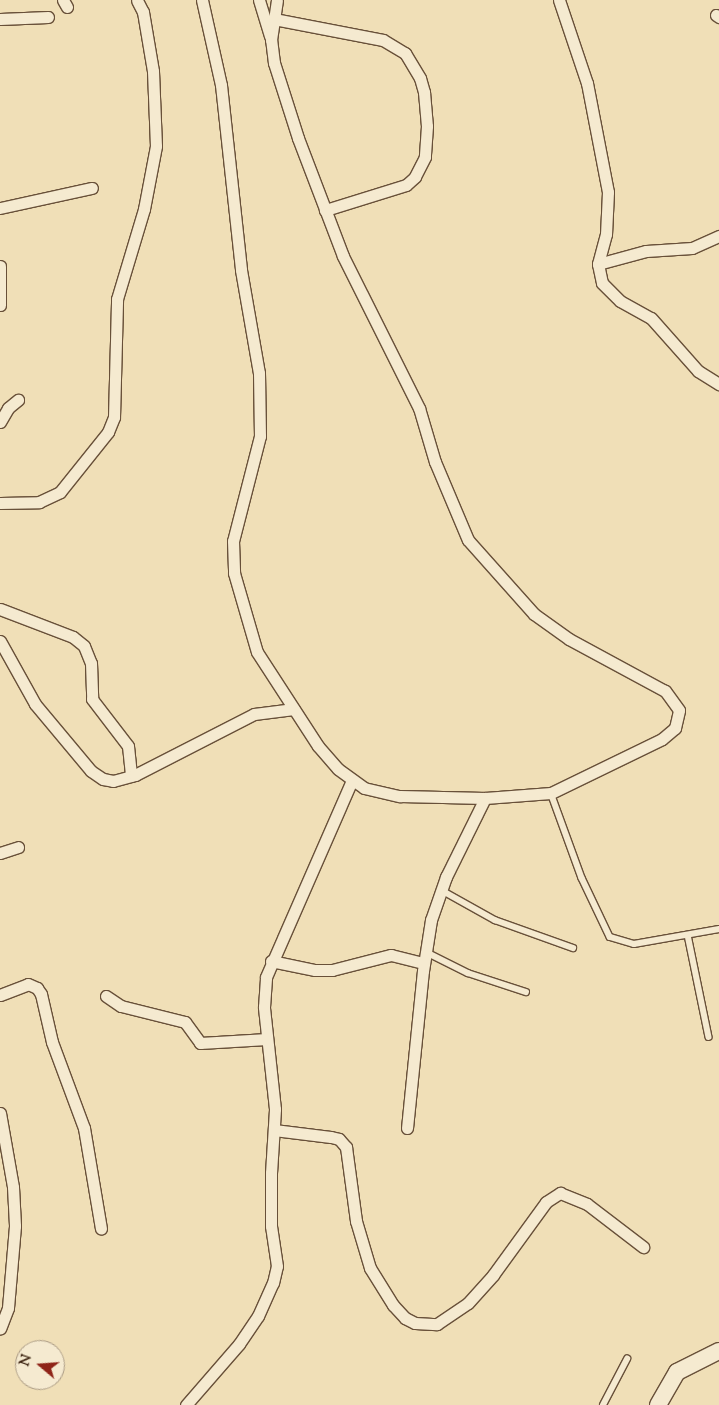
<!DOCTYPE html>
<html>
<head>
<meta charset="utf-8">
<style>
	body { margin:0 }
	#map { position:relative; width:719px; height:1405px; overflow:hidden; background:#f0dfb7; font-family:"Sorts Mill Goudy",serif }
	div>[style] { position:absolute }
	.roads { filter:drop-shadow(1px 0 #685039) drop-shadow(-1px 0 #685039) drop-shadow(0 1px #685039) drop-shadow(0 -1px #685039) }
	.lane>* { height:5.5px; margin:-2.75px; padding:0 2.75px; transform-origin:2.75px; border-radius:2.75px; background:#f5ead0 }
	.street>* { height:11px; margin:-5.5px; padding:0 5.5px; transform-origin:5.5px; border-radius:5.5px; background:#f5ead0 }
	.secondary>* { height:16px; margin:-8px; padding:0 8px; transform-origin:8px; border-radius:8px; background:#f5ead0 }
	span { translate:-50% -50%; white-space:nowrap; text-align:center; line-height:1.15; -webkit-text-stroke:4px #f5ead0; paint-order:stroke }
	.north { position:absolute; left:15px; top:1340px; width:50px; height:50px; box-sizing:border-box; background:#f5ead0; border:1px solid #aa9a83; border-radius:50%; rotate:288deg; font-size:14px; font-weight:700; line-height:20px; text-align:center; color:#3a210f }
	.north::after { content:''; display:block; margin:auto; width:18px; height:22px; background:#8f2418; clip-path:polygon(50% 0,100% 100%,50% 72%,0 100%) }
</style>
</head>
<body>
<div id="map">
	<div class="roads">
		<div class="lane">
			<i style="left:551px;top:793px;width:90px;rotate:70deg"></i>
			<i style="left:582px;top:878px;width:65px;rotate:64.6deg"></i>
			<i style="left:610px;top:937px;width:25px;rotate:16deg"></i>
			<i style="left:634px;top:944px;width:86px;rotate:-10deg"></i>
			<i style="left:441px;top:890px;width:62px;rotate:29.1deg"></i>
			<i style="left:495px;top:920px;width:83px;rotate:19.7deg"></i>
			<i style="left:688px;top:935px;width:104px;rotate:78.4deg"></i>
			<i style="left:426px;top:952px;width:47px;rotate:26.6deg"></i>
			<i style="left:468px;top:973px;width:61px;rotate:18.1deg"></i>
			<i style="left:603px;top:1405px;width:52px;rotate:-62.4deg"></i>
		</div>
		<div class="street">
			<i style="left:63px;top:0;width:8px;rotate:60deg"></i>
			<i style="left:202px;top:0;width:87px;rotate:77.4deg"></i>
			<i style="left:221px;top:85px;width:186px;rotate:83.8deg"></i>
			<i style="left:241px;top:270px;width:105px;rotate:80.1deg"></i>
			<i style="left:259px;top:373px;width:63px;rotate:89.1deg"></i>
			<i style="left:260px;top:436px;width:108px;rotate:104.4deg"></i>
			<i style="left:233px;top:541px;width:32px;rotate:88deg"></i>
			<i style="left:234px;top:573px;width:82px;rotate:73.8deg"></i>
			<i style="left:257px;top:652px;width:112px;rotate:57deg"></i>
			<i style="left:318px;top:746px;width:30px;rotate:49deg"></i>
			<i style="left:338px;top:769px;width:32px;rotate:36deg"></i>
			<i style="left:364px;top:788px;width:37px;rotate:13deg"></i>
			<i style="left:400px;top:796px;width:85px;rotate:1.3deg"></i>
			<i style="left:485px;top:798px;width:66px;rotate:-4.3deg"></i>
			<i style="left:551px;top:793px;width:123px;rotate:-25.9deg"></i>
			<i style="left:662px;top:739px;width:17px;rotate:-40deg"></i>
			<i style="left:675px;top:728px;width:18px;rotate:-77deg"></i>
			<i style="left:679px;top:710px;width:24px;rotate:-126deg"></i>
			<i style="left:665px;top:691px;width:109px;rotate:-151.6deg"></i>
			<i style="left:569px;top:639px;width:43px;rotate:-144.5deg"></i>
			<i style="left:534px;top:614px;width:99px;rotate:-131.7deg"></i>
			<i style="left:468px;top:540px;width:85px;rotate:-112.9deg"></i>
			<i style="left:435px;top:462px;width:56px;rotate:-106.5deg"></i>
			<i style="left:419px;top:408px;width:170px;rotate:-116.6deg"></i>
			<i style="left:343px;top:256px;width:126px;rotate:-110.9deg"></i>
			<i style="left:298px;top:138px;width:79px;rotate:-107.7deg"></i>
			<i style="left:274px;top:63px;width:23px;rotate:-97deg"></i>
			<i style="left:271px;top:40px;width:40px;rotate:-81.5deg"></i>
			<i style="left:259px;top:0;width:38px;rotate:73deg"></i>
			<i style="left:559px;top:0;width:88px;rotate:71.4deg"></i>
			<i style="left:587px;top:83px;width:111px;rotate:79.1deg"></i>
			<i style="left:608px;top:192px;width:42px;rotate:92.7deg"></i>
			<i style="left:606px;top:234px;width:31px;rotate:105deg"></i>
			<i style="left:598px;top:264px;width:19px;rotate:78deg"></i>
			<i style="left:602px;top:283px;width:25px;rotate:45deg"></i>
			<i style="left:620px;top:301px;width:35px;rotate:29deg"></i>
			<i style="left:651px;top:318px;width:71px;rotate:48.4deg"></i>
			<i style="left:698px;top:371px;width:25px;rotate:32deg"></i>
			<i style="left:716px;top:15px;width:4px;rotate:34deg"></i>
			<i style="left:0;top:19px;width:48px;rotate:-2.4deg"></i>
			<i style="left:274px;top:19px;width:111px;rotate:10.9deg"></i>
			<i style="left:383px;top:40px;width:26px;rotate:31deg"></i>
			<i style="left:405px;top:53px;width:29px;rotate:59deg"></i>
			<i style="left:420px;top:78px;width:15px;rotate:74deg"></i>
			<i style="left:424px;top:92px;width:34px;rotate:85deg"></i>
			<i style="left:427px;top:126px;width:31px;rotate:94deg"></i>
			<i style="left:425px;top:157px;width:22px;rotate:117deg"></i>
			<i style="left:415px;top:177px;width:12px;rotate:138deg"></i>
			<i style="left:406px;top:185px;width:85px;rotate:162.8deg"></i>
			<i style="left:0;top:208px;width:94px;rotate:-12.3deg"></i>
			<i style="left:598px;top:264px;width:50px;rotate:-15.2deg"></i>
			<i style="left:646px;top:251px;width:46px;rotate:-3.7deg"></i>
			<i style="left:692px;top:248px;width:30px;rotate:-24deg"></i>
			<i style="left:0;top:266px;width:39px;rotate:90deg"></i>
			<i style="left:0;top:422px;width:16px;rotate:-60deg"></i>
			<i style="left:8px;top:408px;width:13px;rotate:-39deg"></i>
			<i style="left:0;top:503px;width:39px;rotate:-1deg"></i>
			<i style="left:39px;top:502px;width:23px;rotate:-25deg"></i>
			<i style="left:60px;top:492px;width:77px;rotate:-51.3deg"></i>
			<i style="left:108px;top:432px;width:16px;rotate:-68deg"></i>
			<i style="left:114px;top:417px;width:118px;rotate:-88.5deg"></i>
			<i style="left:117px;top:299px;width:94px;rotate:-73.3deg"></i>
			<i style="left:144px;top:209px;width:64px;rotate:-79.2deg"></i>
			<i style="left:156px;top:146px;width:75px;rotate:-92.3deg"></i>
			<i style="left:153px;top:71px;width:60px;rotate:-99.6deg"></i>
			<i style="left:143px;top:12px;width:13px;rotate:-117deg"></i>
			<i style="left:0;top:609px;width:78px;rotate:21deg"></i>
			<i style="left:73px;top:637px;width:14px;rotate:39deg"></i>
			<i style="left:84px;top:646px;width:18px;rotate:68deg"></i>
			<i style="left:91px;top:663px;width:36px;rotate:88deg"></i>
			<i style="left:92px;top:699px;width:59px;rotate:52.5deg"></i>
			<i style="left:128px;top:746px;width:30px;rotate:84deg"></i>
			<i style="left:0;top:641px;width:72px;rotate:60.9deg"></i>
			<i style="left:35px;top:704px;width:87px;rotate:50.1deg"></i>
			<i style="left:91px;top:771px;width:14px;rotate:34deg"></i>
			<i style="left:103px;top:779px;width:10px;rotate:11deg"></i>
			<i style="left:113px;top:781px;width:23px;rotate:-15deg"></i>
			<i style="left:135px;top:775px;width:134px;rotate:-27.1deg"></i>
			<i style="left:254px;top:714px;width:40px;rotate:-7.1deg"></i>
			<i style="left:0;top:853px;width:19px;rotate:-18deg"></i>
			<i style="left:271px;top:961px;width:45px;rotate:11.6deg"></i>
			<i style="left:315px;top:970px;width:17px"></i>
			<i style="left:332px;top:970px;width:61px;rotate:-14.3deg"></i>
			<i style="left:391px;top:955px;width:34px;rotate:14deg"></i>
			<i style="left:0;top:995px;width:30px;rotate:-21deg"></i>
			<i style="left:28px;top:984px;width:10px;rotate:24deg"></i>
			<i style="left:37px;top:988px;width:7px;rotate:56deg"></i>
			<i style="left:41px;top:994px;width:49px;rotate:77.1deg"></i>
			<i style="left:52px;top:1042px;width:92px;rotate:69.6deg"></i>
			<i style="left:84px;top:1128px;width:102px;rotate:80.4deg"></i>
			<i style="left:106px;top:996px;width:18px;rotate:34deg"></i>
			<i style="left:121px;top:1006px;width:66px;rotate:14deg"></i>
			<i style="left:185px;top:1022px;width:26px;rotate:54deg"></i>
			<i style="left:200px;top:1043px;width:67px;rotate:-3.4deg"></i>
			<i style="left:0;top:1113px;width:75px;rotate:80deg"></i>
			<i style="left:13px;top:1187px;width:39px;rotate:87deg"></i>
			<i style="left:15px;top:1226px;width:82px;rotate:94.9deg"></i>
			<i style="left:8px;top:1308px;width:22px;rotate:111deg"></i>
			<i style="left:407px;top:1128px;width:158px;rotate:-84.2deg"></i>
			<i style="left:423px;top:971px;width:52px;rotate:-81.1deg"></i>
			<i style="left:431px;top:920px;width:46px;rotate:-70.8deg"></i>
			<i style="left:446px;top:877px;width:88px;rotate:-63.7deg"></i>
			<i style="left:274px;top:1130px;width:57px;rotate:7deg"></i>
			<i style="left:331px;top:1137px;width:8px;rotate:14deg"></i>
			<i style="left:339px;top:1139px;width:11px;rotate:49deg"></i>
			<i style="left:346px;top:1147px;width:75px;rotate:82.3deg"></i>
			<i style="left:356px;top:1221px;width:49px;rotate:73.4deg"></i>
			<i style="left:370px;top:1268px;width:44px;rotate:58.1deg"></i>
			<i style="left:393px;top:1305px;width:18px;rotate:47deg"></i>
			<i style="left:405px;top:1318px;width:11px;rotate:27deg"></i>
			<i style="left:415px;top:1323px;width:22px;rotate:3deg"></i>
			<i style="left:437px;top:1324px;width:37px;rotate:-34deg"></i>
			<i style="left:468px;top:1303px;width:38px;rotate:-48deg"></i>
			<i style="left:493px;top:1275px;width:90px;rotate:-54deg"></i>
			<i style="left:546px;top:1202px;width:17px;rotate:-33deg"></i>
			<i style="left:560px;top:1193px;width:29px;rotate:22deg"></i>
			<i style="left:587px;top:1204px;width:71px;rotate:37.5deg"></i>
			<i style="left:186px;top:1405px;width:81px;rotate:-49deg"></i>
			<i style="left:239px;top:1344px;width:34px;rotate:-56deg"></i>
			<i style="left:258px;top:1316px;width:36px;rotate:-66deg"></i>
			<i style="left:273px;top:1283px;width:17px;rotate:-77deg"></i>
			<i style="left:277px;top:1266px;width:40px;rotate:-98.5deg"></i>
			<i style="left:271px;top:1226px;width:53px;rotate:-90deg"></i>
			<i style="left:271px;top:1173px;width:64px;rotate:-86.4deg"></i>
			<i style="left:275px;top:1109px;width:103px;rotate:-96.2deg"></i>
			<i style="left:264px;top:1007px;width:30px;rotate:-86deg"></i>
			<i style="left:266px;top:977px;width:215px;rotate:-66.4deg"></i>
		</div>
		<div class="secondary">
			<i style="left:658px;top:1405px;width:38px;rotate:-60deg"></i>
			<i style="left:677px;top:1372px;width:47px;rotate:-26.6deg"></i>
		</div>
	</div>
	<div class="north">N</div>
</div>
</body>
</html>
